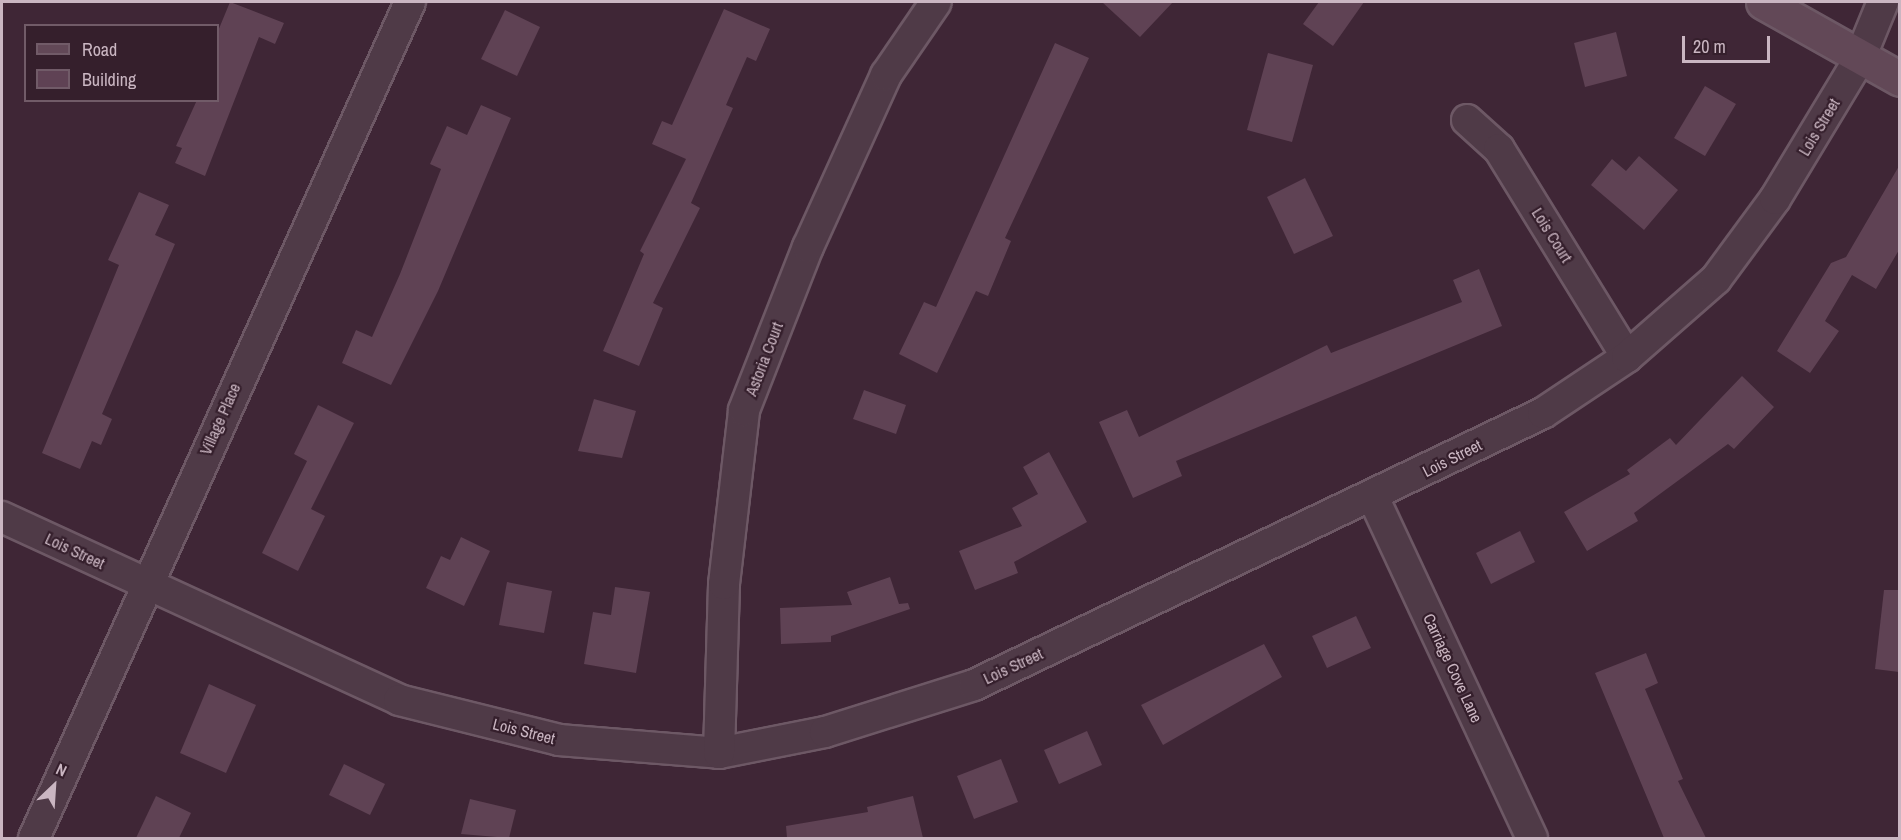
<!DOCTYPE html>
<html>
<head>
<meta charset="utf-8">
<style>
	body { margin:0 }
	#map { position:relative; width:1901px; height:840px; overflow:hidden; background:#3f2636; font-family:"Archivo Narrow",sans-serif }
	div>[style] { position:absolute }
	.building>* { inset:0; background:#5f4254 }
	.roads { filter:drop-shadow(2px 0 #6d5865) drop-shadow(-2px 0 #6d5865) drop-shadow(0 2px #6d5865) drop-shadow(0 -2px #6d5865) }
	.street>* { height:30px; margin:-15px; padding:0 15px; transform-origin:15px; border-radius:15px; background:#4f3a47 }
	.secondary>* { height:33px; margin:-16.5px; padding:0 16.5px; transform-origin:16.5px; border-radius:16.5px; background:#624857 }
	span { translate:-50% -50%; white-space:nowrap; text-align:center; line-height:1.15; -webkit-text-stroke:4.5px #351f2c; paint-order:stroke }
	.street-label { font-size:16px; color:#cab6c2 }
	.frame { position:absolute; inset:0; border:3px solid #cab6c2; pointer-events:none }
	.legend { position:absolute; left:24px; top:24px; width:195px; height:78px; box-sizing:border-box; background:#351f2c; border:2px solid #715b68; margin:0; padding:8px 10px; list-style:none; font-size:18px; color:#cab6c2 }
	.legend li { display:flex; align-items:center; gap:12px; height:30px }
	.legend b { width:30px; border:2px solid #715b68 }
	.north { position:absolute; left:24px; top:756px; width:60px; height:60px; -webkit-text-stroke:4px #351f2c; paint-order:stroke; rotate:25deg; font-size:16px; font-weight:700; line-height:24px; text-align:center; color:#cab6c2 }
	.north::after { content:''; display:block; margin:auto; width:21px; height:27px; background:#cab6c2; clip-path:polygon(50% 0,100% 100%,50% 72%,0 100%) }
	.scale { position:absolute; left:1682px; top:36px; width:88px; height:27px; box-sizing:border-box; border:3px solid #cab6c2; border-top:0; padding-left:8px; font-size:18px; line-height:21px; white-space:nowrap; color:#cab6c2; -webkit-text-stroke:4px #351f2c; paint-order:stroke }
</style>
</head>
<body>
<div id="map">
	<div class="building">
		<i style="clip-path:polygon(230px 2px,284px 23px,275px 44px,259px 37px,205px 176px,175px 163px,182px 148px,176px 146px,197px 100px,218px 100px,218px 31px)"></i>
		<i style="clip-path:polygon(1102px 2px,1173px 2px,1140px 37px)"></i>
		<i style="clip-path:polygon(1319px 2px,1364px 2px,1333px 46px,1303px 24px)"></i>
		<i style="clip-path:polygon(724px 9px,770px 29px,756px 61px,747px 57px,726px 105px,733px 108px,691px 203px,700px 208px,653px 303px,663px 308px,639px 366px,603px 351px,644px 254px,640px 251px,686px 159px,652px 144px,662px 121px,672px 125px)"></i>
		<i style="clip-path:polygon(505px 10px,540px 27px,517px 76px,481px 59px)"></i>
		<i style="clip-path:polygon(1616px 32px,1627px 76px,1585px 87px,1574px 43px)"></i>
		<i style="clip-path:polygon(1055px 43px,1089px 58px,1005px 238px,1011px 241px,988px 296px,976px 291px,937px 373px,899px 354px,924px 302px,936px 307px)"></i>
		<i style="clip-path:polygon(1268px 53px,1313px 65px,1292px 142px,1247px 130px)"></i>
		<i style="clip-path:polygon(1705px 86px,1736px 104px,1705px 156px,1674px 138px)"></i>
		<i style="clip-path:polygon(481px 105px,511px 118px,438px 291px,391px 385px,342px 363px,356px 330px,372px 337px,400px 274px,441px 169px,430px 164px,447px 126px,467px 135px)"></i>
		<i style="clip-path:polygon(1639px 156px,1678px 190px,1644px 230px,1591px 185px,1612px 159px,1626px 171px)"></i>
		<i style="clip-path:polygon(1899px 166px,1899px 250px,1876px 289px,1852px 275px,1825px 321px,1839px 331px,1810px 373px,1777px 351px,1831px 263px,1846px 257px)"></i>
		<i style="clip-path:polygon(1305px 178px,1333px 236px,1294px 254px,1267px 197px)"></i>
		<i style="clip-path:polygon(139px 192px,169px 205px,155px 235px,175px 244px,102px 414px,112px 419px,101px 445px,92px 441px,80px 469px,42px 453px,119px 265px,108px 260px)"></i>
		<i style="clip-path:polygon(1479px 269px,1502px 326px,1176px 461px,1182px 476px,1133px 498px,1099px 422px,1127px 410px,1139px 437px,1327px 345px,1331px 353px,1462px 302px,1453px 280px)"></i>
		<i style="clip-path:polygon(1742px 376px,1774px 407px,1734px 449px,1728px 444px,1634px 513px,1638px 521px,1587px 551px,1564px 512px,1630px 474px,1627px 470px,1670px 438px,1676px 445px)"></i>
		<i style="clip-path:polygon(864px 390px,906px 405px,896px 434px,853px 419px)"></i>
		<i style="clip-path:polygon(594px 399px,636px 411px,622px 458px,578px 451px)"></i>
		<i style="clip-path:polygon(318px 405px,354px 423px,311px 509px,325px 516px,298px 571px,262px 553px,307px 461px,294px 454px)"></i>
		<i style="clip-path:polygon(1049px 452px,1087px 522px,1014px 562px,1018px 573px,975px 590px,959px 551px,1022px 526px,1012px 508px,1038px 494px,1023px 467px)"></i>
		<i style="clip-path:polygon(1520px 531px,1535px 562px,1491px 584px,1476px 553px)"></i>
		<i style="clip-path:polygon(461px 537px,490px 551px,464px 606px,426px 588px,441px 556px,450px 560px)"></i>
		<i style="clip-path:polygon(890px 577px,899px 604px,908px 603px,910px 609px,831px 636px,831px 642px,781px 644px,780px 608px,852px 605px,847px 592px)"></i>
		<i style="clip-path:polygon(507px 582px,552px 591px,544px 633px,499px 625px)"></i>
		<i style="clip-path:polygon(615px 587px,650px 592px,636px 673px,584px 664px,593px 612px,611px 615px)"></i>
		<i style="clip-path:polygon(1884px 590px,1899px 590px,1899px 672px,1875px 669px)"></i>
		<i style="clip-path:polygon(1356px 616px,1371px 648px,1327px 668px,1312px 636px)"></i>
		<i style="clip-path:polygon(1264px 644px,1282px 677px,1163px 745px,1141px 705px)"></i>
		<i style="clip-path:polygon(1646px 653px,1658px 683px,1645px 689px,1683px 779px,1678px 781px,1706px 838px,1664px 838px,1595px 673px)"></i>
		<i style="clip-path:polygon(209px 684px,256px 705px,226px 773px,180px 753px)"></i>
		<i style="clip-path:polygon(1087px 731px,1102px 765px,1059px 784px,1044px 750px)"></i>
		<i style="clip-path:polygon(1001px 759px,1018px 802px,974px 819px,957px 776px)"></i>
		<i style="clip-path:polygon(344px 764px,385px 784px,370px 815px,329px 795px)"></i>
		<i style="clip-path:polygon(156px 796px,191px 813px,179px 838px,136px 838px)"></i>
		<i style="clip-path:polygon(913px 796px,923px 838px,787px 838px,786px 826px,868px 812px,867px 807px)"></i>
		<i style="clip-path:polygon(470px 799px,516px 810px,509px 838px,461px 834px)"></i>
	</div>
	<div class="roads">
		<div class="street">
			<i style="left:1467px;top:120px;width:43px;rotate:42.2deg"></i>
			<i style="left:1499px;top:149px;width:244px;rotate:58.4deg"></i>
			<i style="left:1373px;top:497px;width:376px;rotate:65deg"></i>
			<i style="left:2px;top:517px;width:437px;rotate:24.7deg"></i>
			<i style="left:399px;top:700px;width:165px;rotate:14deg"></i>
			<i style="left:559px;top:740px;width:161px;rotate:4.6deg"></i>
			<i style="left:719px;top:753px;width:108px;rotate:-11.2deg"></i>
			<i style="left:825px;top:732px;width:156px;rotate:-17.5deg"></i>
			<i style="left:974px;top:685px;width:631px;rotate:-25.55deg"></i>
			<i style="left:1543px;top:413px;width:101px;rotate:-33.7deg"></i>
			<i style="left:1627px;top:357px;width:118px;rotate:-41.2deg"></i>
			<i style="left:1716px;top:279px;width:99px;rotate:-53.6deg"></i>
			<i style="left:1775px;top:199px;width:165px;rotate:-58.9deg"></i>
			<i style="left:1860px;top:58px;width:61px;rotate:-67.7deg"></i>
			<i style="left:719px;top:753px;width:169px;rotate:-88.3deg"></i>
			<i style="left:724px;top:584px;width:175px;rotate:-83.4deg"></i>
			<i style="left:744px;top:410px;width:175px;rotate:-68.6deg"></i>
			<i style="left:808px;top:247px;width:189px;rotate:-65.6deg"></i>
			<i style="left:886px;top:75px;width:88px;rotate:-55.6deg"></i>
			<i style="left:34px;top:838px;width:917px;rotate:-65.78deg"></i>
		</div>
		<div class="secondary">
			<i style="left:1763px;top:2px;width:157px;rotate:29.3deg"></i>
		</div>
	</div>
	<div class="street-label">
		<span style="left:1819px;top:127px;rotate:-59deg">Lois Street</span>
		<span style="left:1552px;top:235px;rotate:58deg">Lois Court</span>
		<span style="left:764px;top:359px;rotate:-69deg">Astoria Court</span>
		<span style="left:220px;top:419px;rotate:-66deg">Village Place</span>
		<span style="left:1452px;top:458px;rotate:-27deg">Lois Street</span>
		<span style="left:75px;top:551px;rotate:25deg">Lois Street</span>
		<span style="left:1013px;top:666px;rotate:-25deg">Lois Street</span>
		<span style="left:1453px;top:668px;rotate:65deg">Carriage Cove Lane</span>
		<span style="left:524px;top:731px;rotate:14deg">Lois Street</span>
	</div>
	<div class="frame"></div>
	<ul class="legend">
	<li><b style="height:8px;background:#624857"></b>Road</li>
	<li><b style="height:16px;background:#5f4254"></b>Building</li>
	</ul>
	<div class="north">N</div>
	<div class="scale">20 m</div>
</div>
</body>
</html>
